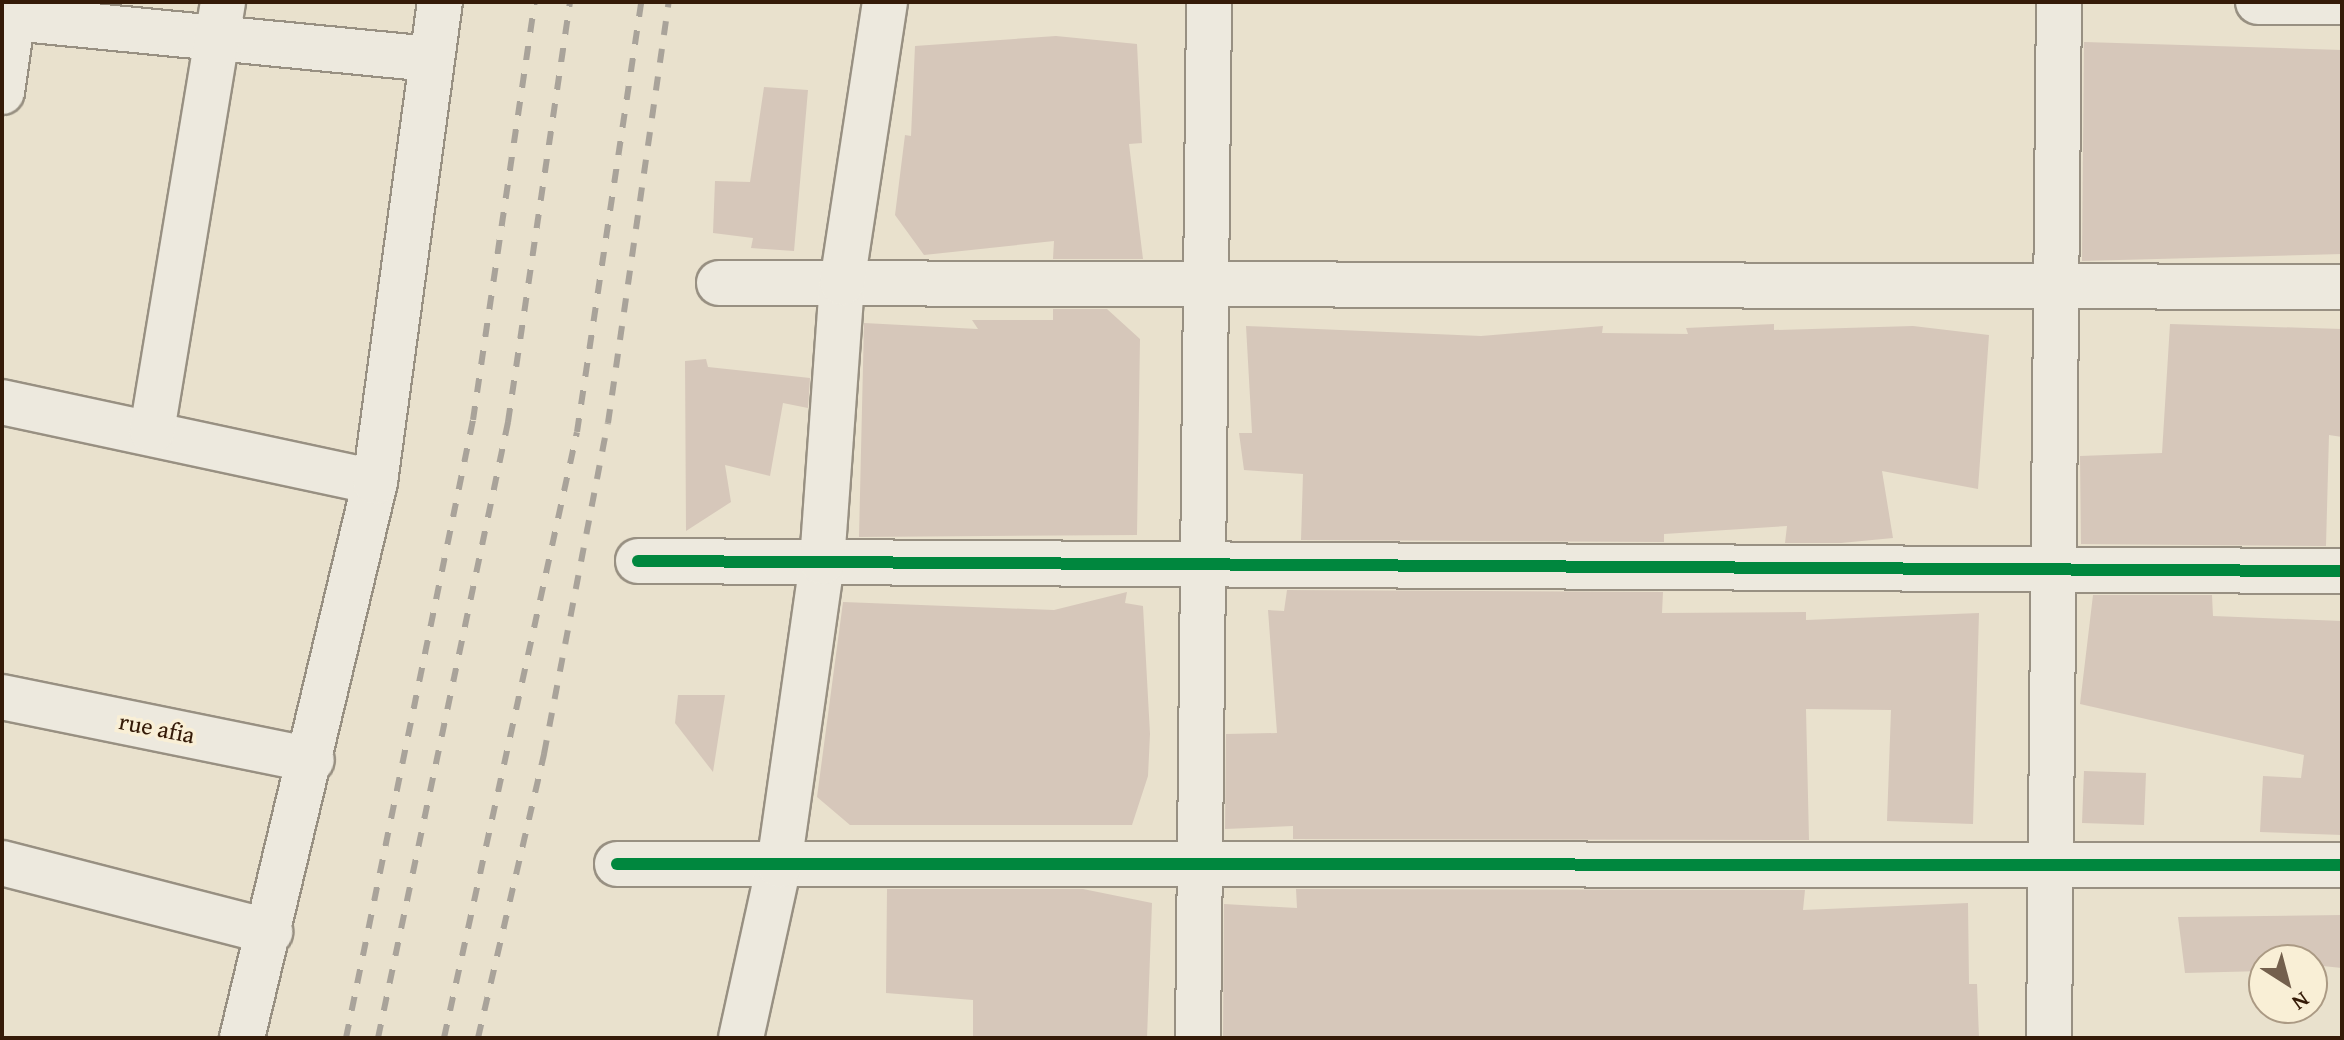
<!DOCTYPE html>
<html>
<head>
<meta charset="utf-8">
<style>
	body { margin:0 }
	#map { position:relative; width:2344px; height:1040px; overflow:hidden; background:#e9e1cd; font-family:"Gentium Book Plus",serif }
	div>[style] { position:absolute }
	.building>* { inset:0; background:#d6c7ba }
	.roads { filter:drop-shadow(2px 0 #989082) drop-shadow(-2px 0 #989082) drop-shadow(0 2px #989082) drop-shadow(0 -2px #989082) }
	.street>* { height:44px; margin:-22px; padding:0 22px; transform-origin:22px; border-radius:22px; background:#ede9de }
	.rail>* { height:6px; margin-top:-3px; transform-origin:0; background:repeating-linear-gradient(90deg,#a9a39a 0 14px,transparent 0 28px) }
	.cycleway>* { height:12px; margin:-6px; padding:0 6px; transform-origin:6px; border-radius:6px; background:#00873e }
	span { translate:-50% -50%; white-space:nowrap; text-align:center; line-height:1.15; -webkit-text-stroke:7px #f9efd6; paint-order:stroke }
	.street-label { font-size:24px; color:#351b08 }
	.frame { position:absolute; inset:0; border:4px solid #351b08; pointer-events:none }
	.north { position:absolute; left:2248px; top:944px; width:80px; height:80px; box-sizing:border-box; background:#f9efd6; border:2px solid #ab9a84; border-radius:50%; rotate:144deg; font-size:22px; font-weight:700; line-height:32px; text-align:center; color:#351b08 }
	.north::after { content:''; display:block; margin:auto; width:28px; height:36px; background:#74604d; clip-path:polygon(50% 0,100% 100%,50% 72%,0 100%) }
</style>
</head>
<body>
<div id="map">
	<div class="building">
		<i style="clip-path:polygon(1056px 36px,1137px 44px,1142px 143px,1129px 144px,1143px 259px,1053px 259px,1054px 241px,924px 255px,895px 215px,905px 135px,911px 136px,915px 46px)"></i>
		<i style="clip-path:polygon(2084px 42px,2342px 50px,2342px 254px,2082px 261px)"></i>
		<i style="clip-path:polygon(764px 87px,808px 90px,794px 251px,751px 248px,753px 238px,713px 233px,715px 181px,750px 182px)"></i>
		<i style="clip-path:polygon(1053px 309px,1107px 309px,1140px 339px,1137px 535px,859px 537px,864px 323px,978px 329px,972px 320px,1053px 320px)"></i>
		<i style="clip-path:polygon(1774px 324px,1774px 330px,1913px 326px,1989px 335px,1978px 489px,1882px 471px,1893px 538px,1841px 543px,1785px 543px,1787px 526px,1664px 534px,1664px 542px,1301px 540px,1303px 474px,1244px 470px,1239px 433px,1252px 433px,1246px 326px,1481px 336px,1603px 326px,1602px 333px,1688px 334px,1686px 328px)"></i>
		<i style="clip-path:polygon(2170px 324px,2342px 329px,2342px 437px,2329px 435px,2326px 546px,2081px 544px,2080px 456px,2162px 453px)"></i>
		<i style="clip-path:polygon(706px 359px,708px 367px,810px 378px,808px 408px,783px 403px,770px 476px,725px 465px,731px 502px,686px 531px,685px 361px)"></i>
		<i style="clip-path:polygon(1287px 590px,1663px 592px,1662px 613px,1806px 612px,1806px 620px,1979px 613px,1973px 824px,1887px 821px,1891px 710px,1806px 709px,1809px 840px,1293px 839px,1293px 826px,1225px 829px,1226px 734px,1277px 733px,1268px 610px,1284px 611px)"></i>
		<i style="clip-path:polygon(1127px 592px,1125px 603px,1143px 606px,1150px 734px,1148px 776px,1132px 825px,850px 825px,817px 797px,843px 602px,1054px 610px)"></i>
		<i style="clip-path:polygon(2093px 595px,2212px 595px,2213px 616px,2342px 621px,2342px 835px,2260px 832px,2263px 776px,2301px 778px,2304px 755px,2080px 704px)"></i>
		<i style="clip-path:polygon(678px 695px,725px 695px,713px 772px,675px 723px)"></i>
		<i style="clip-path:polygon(2084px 771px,2146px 773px,2144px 825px,2082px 823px)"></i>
		<i style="clip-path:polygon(887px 889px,1083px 889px,1152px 903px,1147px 1038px,973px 1038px,973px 1000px,886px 993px)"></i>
		<i style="clip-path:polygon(1296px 889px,1805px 890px,1803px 910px,1968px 903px,1969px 984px,1977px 984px,1979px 1038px,1223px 1038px,1224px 904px,1297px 908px)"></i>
		<i style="clip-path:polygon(2342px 915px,2342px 968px,2264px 960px,2264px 971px,2185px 973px,2178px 917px)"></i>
	</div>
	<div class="roads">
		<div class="street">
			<i style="left:2258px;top:2px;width:84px"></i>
			<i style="left:2px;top:17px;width:432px;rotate:5.6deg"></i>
			<i style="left:2px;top:92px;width:91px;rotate:-81.8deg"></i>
			<i style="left:719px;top:283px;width:1623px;rotate:0.14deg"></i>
			<i style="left:2px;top:402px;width:381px;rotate:12.1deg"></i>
			<i style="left:152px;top:431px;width:435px;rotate:-80.6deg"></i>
			<i style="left:638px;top:561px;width:1704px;rotate:0.34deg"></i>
			<i style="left:2px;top:697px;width:316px;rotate:11.5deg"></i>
			<i style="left:2px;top:863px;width:277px;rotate:14.4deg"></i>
			<i style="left:617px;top:864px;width:1725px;rotate:0.03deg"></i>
			<i style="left:242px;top:1038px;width:572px;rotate:-76.55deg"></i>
			<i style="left:375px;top:482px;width:484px;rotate:-82.3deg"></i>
			<i style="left:741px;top:1038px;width:177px;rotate:-77.6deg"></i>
			<i style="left:779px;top:865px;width:306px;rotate:-81.9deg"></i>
			<i style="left:822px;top:562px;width:280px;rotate:-85.9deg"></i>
			<i style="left:842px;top:283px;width:284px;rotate:-81.3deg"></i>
			<i style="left:1198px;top:1038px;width:1036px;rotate:-89.39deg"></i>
			<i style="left:2049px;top:1038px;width:1036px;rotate:-89.45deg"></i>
		</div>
	</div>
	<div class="rail">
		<i style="left:346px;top:1038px;width:631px;rotate:-78.39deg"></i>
		<i style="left:473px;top:420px;width:423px;rotate:-81.6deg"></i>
		<i style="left:378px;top:1038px;width:630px;rotate:-78.08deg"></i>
		<i style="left:508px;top:422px;width:425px;rotate:-81.6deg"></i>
		<i style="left:444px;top:1038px;width:620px;rotate:-77.62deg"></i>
		<i style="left:577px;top:432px;width:435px;rotate:-81.5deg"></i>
		<i style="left:478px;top:1038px;width:292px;rotate:-76.9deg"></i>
		<i style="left:544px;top:754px;width:337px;rotate:-79.1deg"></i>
		<i style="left:608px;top:423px;width:425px;rotate:-81.8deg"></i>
	</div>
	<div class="cycleway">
		<i style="left:638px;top:561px;width:1704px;rotate:0.34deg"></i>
		<i style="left:617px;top:864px;width:1725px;rotate:0.03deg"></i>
	</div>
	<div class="street-label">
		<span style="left:157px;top:728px;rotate:11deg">rue afia</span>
	</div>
	<div class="frame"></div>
	<div class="north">N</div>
</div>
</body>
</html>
